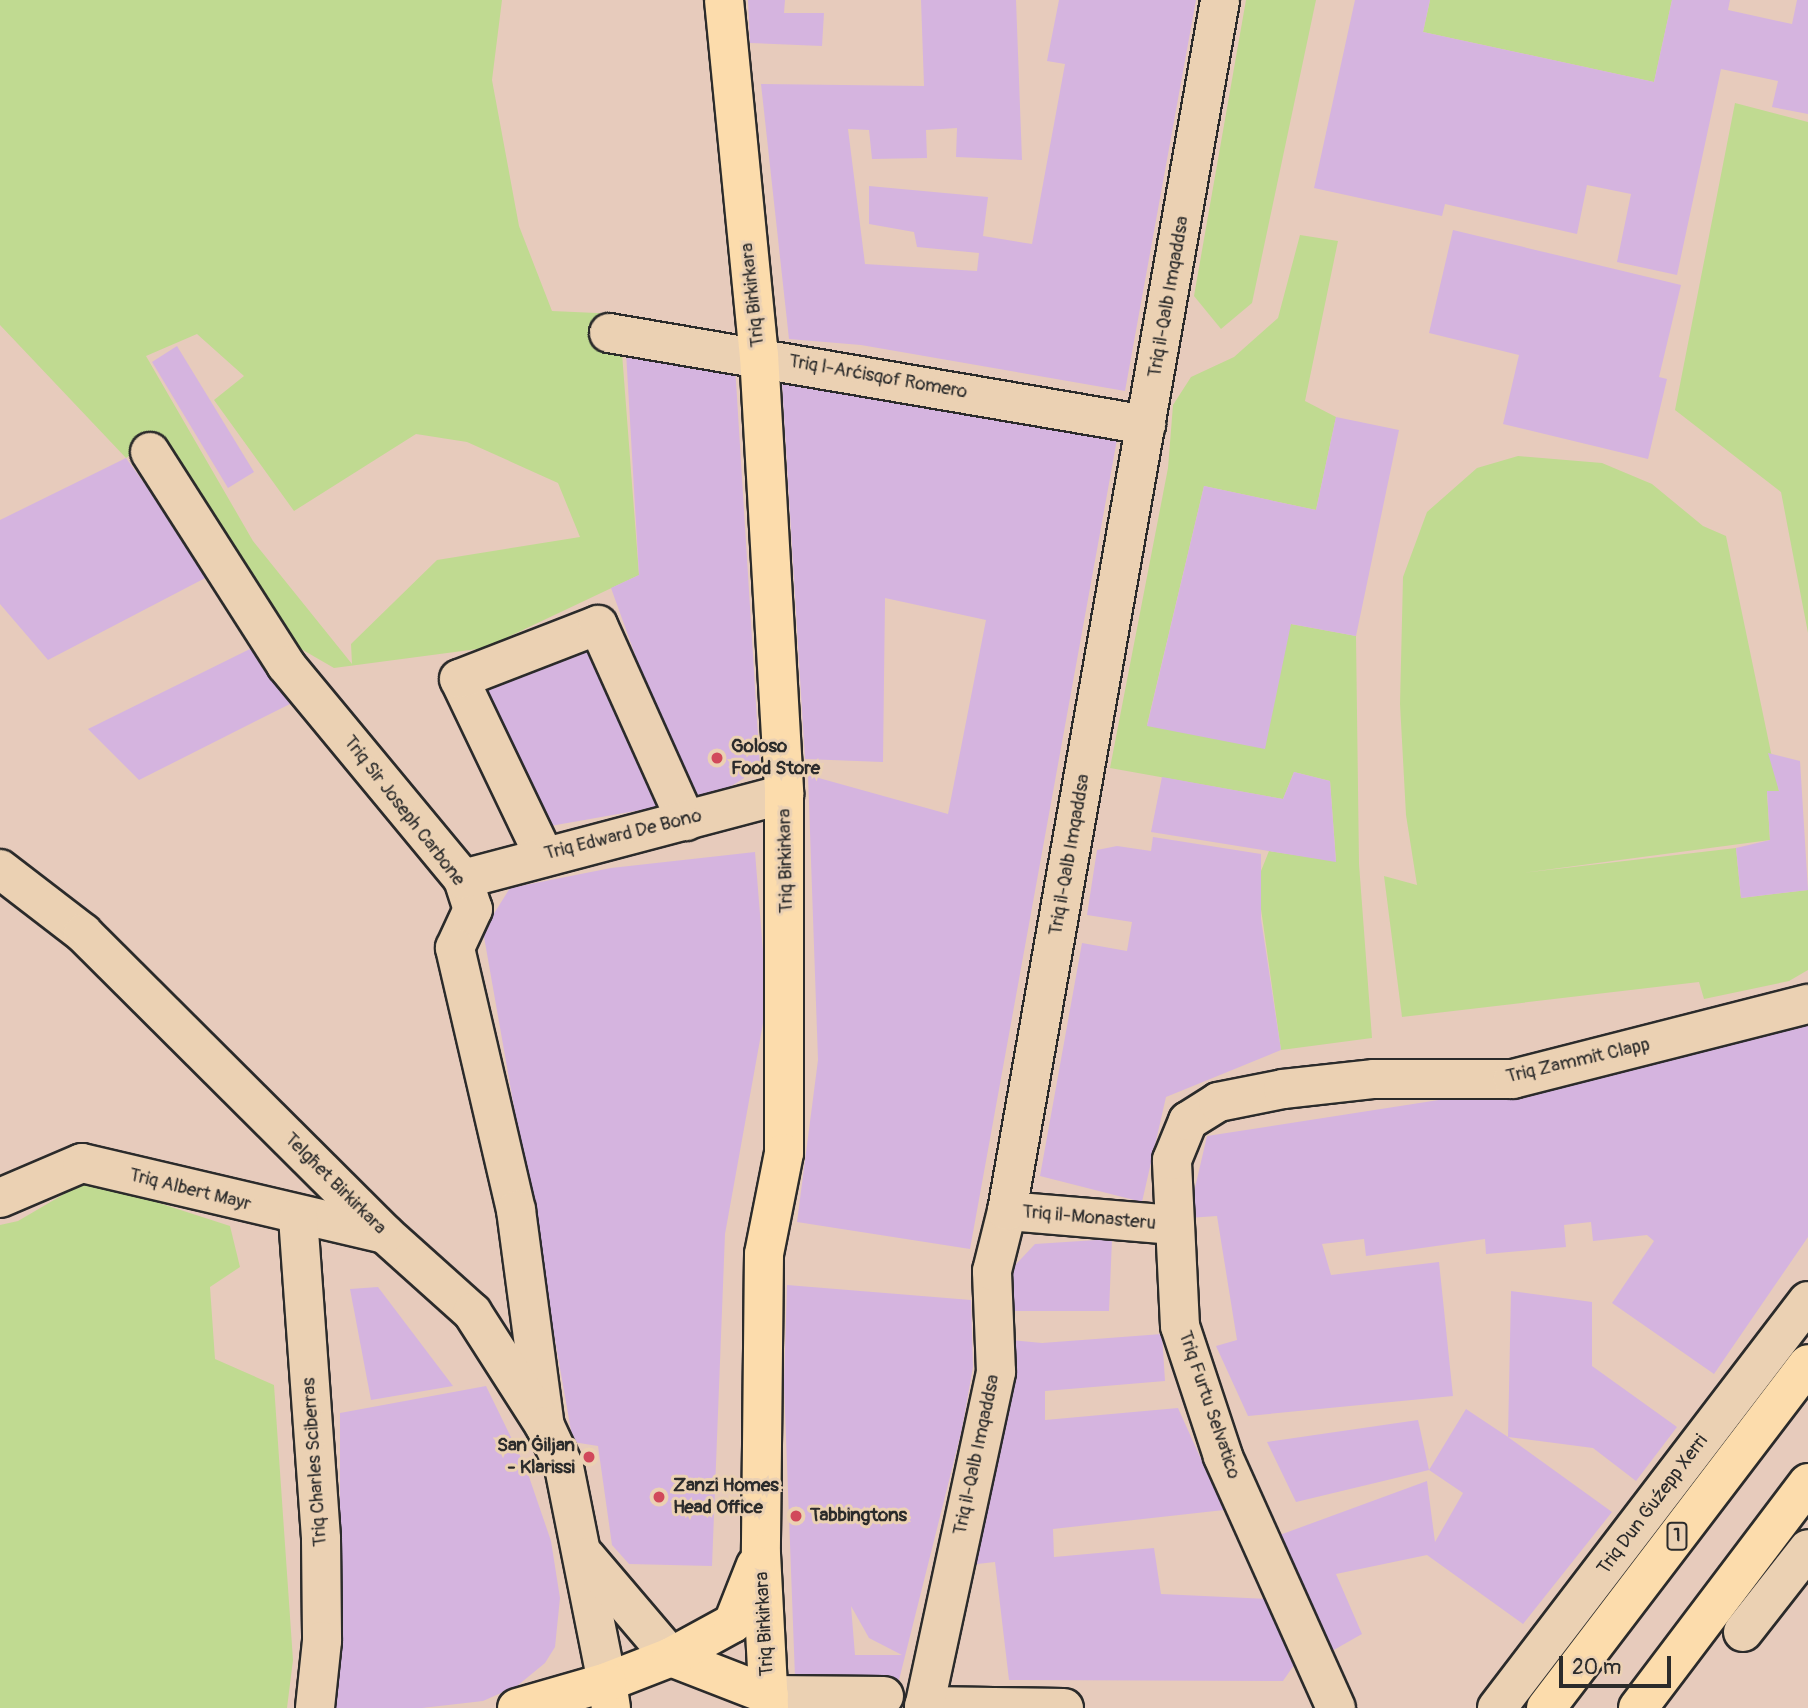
<!DOCTYPE html>
<html>
<head>
<meta charset="utf-8">
<style>
	body { margin:0 }
	#map { position:relative; width:1808px; height:1708px; overflow:hidden; background:#e7cbbc; font-family:Pangolin,sans-serif }
	div>[style] { position:absolute }
	.green>* { inset:0; background:#c0da91 }
	.building>* { inset:0; background:#d5b4df }
	.roads { filter:drop-shadow(2px 0 #2b2b2b) drop-shadow(-2px 0 #2b2b2b) drop-shadow(0 2px #2b2b2b) drop-shadow(0 -2px #2b2b2b) }
	.minor>* { height:38px; margin:-19px; padding:0 19px; transform-origin:19px; border-radius:19px; background:#ebd1b3 }
	.major>* { height:38px; margin:-19px; padding:0 19px; transform-origin:19px; border-radius:19px; background:#fcdcac }
	.highway>* { height:38px; margin:-19px; padding:0 19px; transform-origin:19px; border-radius:19px; background:#fcdcac }
	.dots>* { width:19px; height:19px; translate:-50% -50%; box-sizing:border-box; border:4px solid #ebd1b3; border-radius:50% }
	span { translate:-50% -50%; white-space:nowrap; text-align:center; line-height:1.15; -webkit-text-stroke:6px #ebd1b3; paint-order:stroke }
	.shield-label span { padding:2px 5px; background:#ebd1b3; border:2px solid; border-radius:5px; -webkit-text-stroke-width:0 }
	.shield-label { font-size:18px; color:#2b2b2b; font-weight:700 }
	.street-label { font-size:19px; color:#2b2b2b }
	.poi-label { font-size:19px; color:#2b2b2b; font-weight:700 }
	.left { translate:0 -50%; text-align:left }
	.right { translate:-100% -50%; text-align:right }
	.scale { position:absolute; left:1559px; top:1656px; width:112px; height:32px; box-sizing:border-box; border:4px solid #2b2b2b; border-top:0; padding-left:9px; font-size:21px; line-height:24px; white-space:nowrap; color:#2b2b2b; -webkit-text-stroke:5px #ebd1b3; paint-order:stroke }
</style>
</head>
<body>
<div id="map">
	<div class="green">
		<i style="clip-path:polygon(evenodd,0 0,502px 0,492px 80px,519px 226px,552px 311px,619px 314px,639px 575px,485px 648px,334px 668px,289px 642px,156px 439px,126px 458px,0 325px,0 0,197px 334px,244px 376px,214px 400px,294px 511px,416px 434px,467px 442px,558px 483px,580px 537px,437px 560px,351px 644px,352px 664px,253px 541px,146px 356px,197px 334px)"></i>
		<i style="clip-path:polygon(1246px 0,1316px 0,1252px 303px,1221px 329px,1194px 296px)"></i>
		<i style="clip-path:polygon(1430px 0,1672px 0,1654px 82px,1423px 32px)"></i>
		<i style="clip-path:polygon(1735px 103px,1808px 122px,1808px 633px,1781px 492px,1675px 410px)"></i>
		<i style="clip-path:polygon(1300px 235px,1338px 241px,1305px 401px,1336px 417px,1316px 510px,1204px 486px,1147px 725px,1291px 624px,1356px 636px,1359px 864px,1372px 1038px,1281px 1050px,1257px 881px,1269px 851px,1336px 861px,1330px 781px,1294px 772px,1283px 799px,1110px 768px,1168px 468px,1173px 405px,1191px 377px,1234px 357px,1278px 318px)"></i>
		<i style="clip-path:polygon(1518px 456px,1602px 463px,1652px 484px,1703px 526px,1726px 536px,1779px 791px,1767px 792px,1770px 840px,1514px 874px,1736px 848px,1741px 898px,1808px 890px,1808px 970px,1789px 981px,1704px 999px,1699px 982px,1402px 1017px,1384px 876px,1417px 885px,1406px 815px,1400px 704px,1403px 577px,1427px 512px,1477px 468px)"></i>
		<i style="clip-path:polygon(88px 1180px,230px 1226px,240px 1267px,210px 1287px,215px 1359px,274px 1385px,293px 1660px,287px 1708px,0 1708px,0 1225px,18px 1221px)"></i>
	</div>
	<div class="building">
		<i style="clip-path:polygon(748px 0,785px 0,784px 13px,824px 13px,822px 46px,750px 43px)"></i>
		<i style="clip-path:polygon(921px 0,1016px 0,1022px 160px,956px 157px,957px 128px,926px 130px,927px 158px,872px 159px,869px 130px,848px 129px,865px 264px,977px 271px,979px 253px,917px 247px,914px 232px,869px 224px,869px 186px,988px 197px,983px 236px,1032px 244px,1065px 64px,1047px 61px,1059px 0,1196px 0,1125px 391px,861px 345px,789px 339px,761px 84px,924px 86px)"></i>
		<i style="clip-path:polygon(1355px 0,1430px 0,1423px 32px,1654px 82px,1672px 0,1730px 0,1728px 10px,1792px 24px,1797px 0,1808px 0,1808px 114px,1772px 107px,1778px 81px,1721px 69px,1677px 275px,1617px 262px,1631px 194px,1587px 185px,1577px 234px,1445px 204px,1442px 216px,1314px 188px)"></i>
		<i style="clip-path:polygon(1453px 230px,1681px 285px,1659px 377px,1667px 379px,1648px 459px,1503px 424px,1519px 355px,1429px 333px)"></i>
		<i style="clip-path:polygon(177px 346px,254px 472px,228px 488px,152px 362px)"></i>
		<i style="clip-path:polygon(626px 352px,735px 365px,760px 768px,725px 790px,692px 798px,636px 690px,646px 685px,611px 588px,639px 575px)"></i>
		<i style="clip-path:polygon(782px 382px,1118px 434px,970px 1249px,797px 1222px,818px 1060px,808px 775px,948px 814px,986px 620px,885px 598px,883px 762px,805px 759px)"></i>
		<i style="clip-path:polygon(1336px 417px,1399px 430px,1356px 636px,1291px 624px,1265px 749px,1147px 726px,1204px 486px,1316px 510px)"></i>
		<i style="clip-path:polygon(126px 458px,211px 575px,48px 660px,0 604px,0 520px)"></i>
		<i style="clip-path:polygon(590px 641px,658px 807px,539px 828px,477px 686px)"></i>
		<i style="clip-path:polygon(254px 647px,292px 703px,139px 780px,88px 729px)"></i>
		<i style="clip-path:polygon(1768px 753px,1800px 761px,1808px 890px,1741px 898px,1736px 848px,1770px 840px,1767px 791px,1779px 791px)"></i>
		<i style="clip-path:polygon(1294px 772px,1330px 781px,1336px 862px,1151px 832px,1162px 777px,1283px 799px)"></i>
		<i style="clip-path:polygon(1153px 837px,1261px 854px,1261px 919px,1281px 1050px,1166px 1097px,1142px 1202px,1040px 1176px,1082px 943px,1127px 951px,1132px 922px,1087px 915px,1097px 850px,1117px 846px,1151px 851px)"></i>
		<i style="clip-path:polygon(755px 852px,767px 1001px,725px 1234px,712px 1566px,629px 1564px,612px 1545px,598px 1446px,573px 1442px,483px 931px,510px 888px,611px 868px)"></i>
		<i style="clip-path:polygon(1808px 1019px,1808px 1237px,1714px 1374px,1612px 1303px,1654px 1241px,1647px 1235px,1593px 1241px,1591px 1222px,1564px 1225px,1566px 1247px,1486px 1254px,1485px 1239px,1366px 1256px,1364px 1239px,1322px 1244px,1331px 1275px,1439px 1262px,1453px 1396px,1248px 1416px,1216px 1346px,1237px 1340px,1217px 1216px,1188px 1218px,1207px 1136px,1458px 1097px)"></i>
		<i style="clip-path:polygon(1112px 1239px,1109px 1311px,1006px 1311px,1004px 1277px,1035px 1244px)"></i>
		<i style="clip-path:polygon(evenodd,787px 1285px,971px 1300px,973px 1367px,962px 1429px,898px 1684px,795px 1677px,784px 1384px,787px 1285px,851px 1606px,869px 1638px,902px 1655px,855px 1655px,851px 1606px)"></i>
		<i style="clip-path:polygon(378px 1287px,453px 1386px,371px 1400px,350px 1289px)"></i>
		<i style="clip-path:polygon(1511px 1291px,1592px 1302px,1592px 1366px,1677px 1427px,1636px 1481px,1593px 1448px,1508px 1437px,1612px 1512px,1523px 1624px,1427px 1555px,1336px 1574px,1362px 1634px,1332px 1651px,1277px 1536px,1427px 1481px,1435px 1542px,1463px 1493px,1429px 1470px,1466px 1409px,1508px 1437px)"></i>
		<i style="clip-path:polygon(1162px 1334px,1165px 1381px,1045px 1391px,1045px 1420px,1178px 1408px,1224px 1510px,1053px 1529px,1054px 1557px,1154px 1548px,1161px 1594px,1268px 1599px,1294px 1665px,1283px 1681px,1009px 1680px,995px 1562px,968px 1565px,1001px 1339px,1042px 1343px)"></i>
		<i style="clip-path:polygon(486px 1386px,526px 1468px,551px 1541px,560px 1598px,555px 1647px,545px 1663px,517px 1686px,483px 1701px,422px 1708px,334px 1708px,340px 1669px,340px 1413px)"></i>
		<i style="clip-path:polygon(1418px 1420px,1429px 1470px,1296px 1502px,1267px 1442px)"></i>
	</div>
	<div class="roads">
		<div class="minor">
			<i style="left:609px;top:333px;width:545px;rotate:9.72deg"></i>
			<i style="left:150px;top:452px;width:253px;rotate:57.4deg"></i>
			<i style="left:286px;top:665px;width:278px;rotate:50.4deg"></i>
			<i style="left:463px;top:879px;width:32px;rotate:72deg"></i>
			<i style="left:473px;top:909px;width:43px;rotate:114.8deg"></i>
			<i style="left:455px;top:948px;width:269px;rotate:76.9deg"></i>
			<i style="left:516px;top:1210px;width:218px;rotate:82.4deg"></i>
			<i style="left:543px;top:854px;width:194px;rotate:-115.6deg"></i>
			<i style="left:459px;top:679px;width:149px;rotate:-21.2deg"></i>
			<i style="left:598px;top:625px;width:215px;rotate:65.8deg"></i>
			<i style="left:0;top:869px;width:105px;rotate:37.6deg"></i>
			<i style="left:83px;top:933px;width:426px;rotate:44.9deg"></i>
			<i style="left:385px;top:1234px;width:117px;rotate:41.9deg"></i>
			<i style="left:472px;top:1312px;width:135px;rotate:57.4deg"></i>
			<i style="left:545px;top:1426px;width:45px;rotate:65.1deg"></i>
			<i style="left:564px;top:1467px;width:219px;rotate:78.7deg"></i>
			<i style="left:463px;top:879px;width:332px;rotate:-14.8deg"></i>
			<i style="left:0;top:1198px;width:89px;rotate:-23.1deg"></i>
			<i style="left:82px;top:1163px;width:311px;rotate:13.2deg"></i>
			<i style="left:1007px;top:1211px;width:166px;rotate:4.8deg"></i>
			<i style="left:298px;top:1217px;width:323px;rotate:85.9deg"></i>
			<i style="left:321px;top:1539px;width:102px;rotate:89.4deg"></i>
			<i style="left:322px;top:1641px;width:67px;rotate:96deg"></i>
			<i style="left:586px;top:1557px;width:131px;rotate:49.6deg"></i>
			<i style="left:1743px;top:1632px;width:105px;rotate:-51.9deg"></i>
			<i style="left:769px;top:1695px;width:115px;rotate:0.5deg"></i>
			<i style="left:924px;top:1706px;width:140px;rotate:0.8deg"></i>
			<i style="left:924px;top:1708px;width:344px;rotate:-77.9deg"></i>
			<i style="left:996px;top:1372px;width:101px;rotate:-92.3deg"></i>
			<i style="left:992px;top:1271px;width:62px;rotate:-76deg"></i>
			<i style="left:1007px;top:1211px;width:1230px;rotate:-80.02deg"></i>
			<i style="left:1336px;top:1708px;width:276px;rotate:-114.2deg"></i>
			<i style="left:1223px;top:1456px;width:137px;rotate:-108.3deg"></i>
			<i style="left:1180px;top:1326px;width:166px;rotate:-92.8deg"></i>
			<i style="left:1172px;top:1160px;width:42px;rotate:-67.7deg"></i>
			<i style="left:1188px;top:1121px;width:36px;rotate:-32deg"></i>
			<i style="left:1218px;top:1102px;width:66px;rotate:-11.3deg"></i>
			<i style="left:1283px;top:1089px;width:92px;rotate:-6.3deg"></i>
			<i style="left:1374px;top:1079px;width:139px"></i>
			<i style="left:1513px;top:1079px;width:304px;rotate:-14.3deg"></i>
			<i style="left:1497px;top:1708px;width:512px;rotate:-52.62deg"></i>
		</div>
		<div class="major">
			<i style="left:724px;top:0;width:357px;rotate:84.4deg"></i>
			<i style="left:759px;top:355px;width:440px;rotate:86.7deg"></i>
			<i style="left:784px;top:794px;width:359px;rotate:90deg"></i>
			<i style="left:784px;top:1153px;width:103px;rotate:101.2deg"></i>
			<i style="left:764px;top:1254px;width:300px;rotate:90.6deg"></i>
			<i style="left:761px;top:1554px;width:154px;rotate:87deg"></i>
			<i style="left:671px;top:1657px;width:105px;rotate:21.2deg"></i>
			<i style="left:611px;top:1708px;width:26px;rotate:-99deg"></i>
			<i style="left:607px;top:1682px;width:69px;rotate:-21.3deg"></i>
			<i style="left:671px;top:1657px;width:71px;rotate:-28.7deg"></i>
			<i style="left:733px;top:1623px;width:62px;rotate:-68.4deg"></i>
		</div>
		<div class="highway">
			<i style="left:517px;top:1708px;width:94px;rotate:-16.1deg"></i>
			<i style="left:1546px;top:1708px;width:432px;rotate:-52.7deg"></i>
			<i style="left:1638px;top:1708px;width:282px;rotate:-52.9deg"></i>
		</div>
	</div>
	<div class="dots">
		<i style="left:717px;top:758px;background:#d1495b"></i>
		<i style="left:589px;top:1457px;background:#d1495b"></i>
		<i style="left:659px;top:1497px;background:#d1495b"></i>
		<i style="left:796px;top:1516px;background:#d1495b"></i>
	</div>
	<div class="shield-label">
		<span style="left:1677px;top:1536px">1</span>
	</div>
	<div class="street-label">
		<span style="left:753px;top:295px;rotate:-96deg">Triq Birkirkara</span>
		<span style="left:1169px;top:297px;rotate:-80deg">Triq il-Qalb Imqaddsa</span>
		<span style="left:878px;top:377px;rotate:10deg">Triq l-Arćisqof Romero</span>
		<span style="left:404px;top:811px;rotate:52deg">Triq Sir Joseph Carbone</span>
		<span style="left:623px;top:835px;rotate:-14deg">Triq Edward De Bono</span>
		<span style="left:1070px;top:855px;rotate:-80deg">Triq il-Qalb Imqaddsa</span>
		<span style="left:786px;top:861px;rotate:-91deg">Triq Birkirkara</span>
		<span style="left:1578px;top:1061px;rotate:-13deg">Triq Zammit Clapp</span>
		<span style="left:335px;top:1184px;rotate:45deg">Telgħet Birkirkara</span>
		<span style="left:190px;top:1190px;rotate:14deg">Triq Albert Mayr</span>
		<span style="left:1089px;top:1218px;rotate:5deg">Triq il-Monasteru</span>
		<span style="left:1209px;top:1405px;rotate:71deg">Triq Furtu Selvatico</span>
		<span style="left:977px;top:1455px;rotate:-78deg">Triq il-Qalb Imqaddsa</span>
		<span style="left:315px;top:1462px;rotate:-94deg">Triq Charles Sciberras</span>
		<span style="left:1653px;top:1505px;rotate:-53deg">Triq Dun Ǵuźepp Xerri</span>
		<span style="left:765px;top:1624px;rotate:-93deg">Triq Birkirkara</span>
	</div>
	<div class="poi-label">
		<span class="left" style="left:731px;top:758px">Goloso<br>Food Store</span>
		<span class="right" style="left:575px;top:1457px">San Ġiljan<br>- Klarissi</span>
		<span class="left" style="left:673px;top:1497px">Zanzi Homes<br>Head Office</span>
		<span class="left" style="left:810px;top:1516px">Tabbingtons</span>
	</div>
	<div class="scale">20 m</div>
</div>
</body>
</html>
